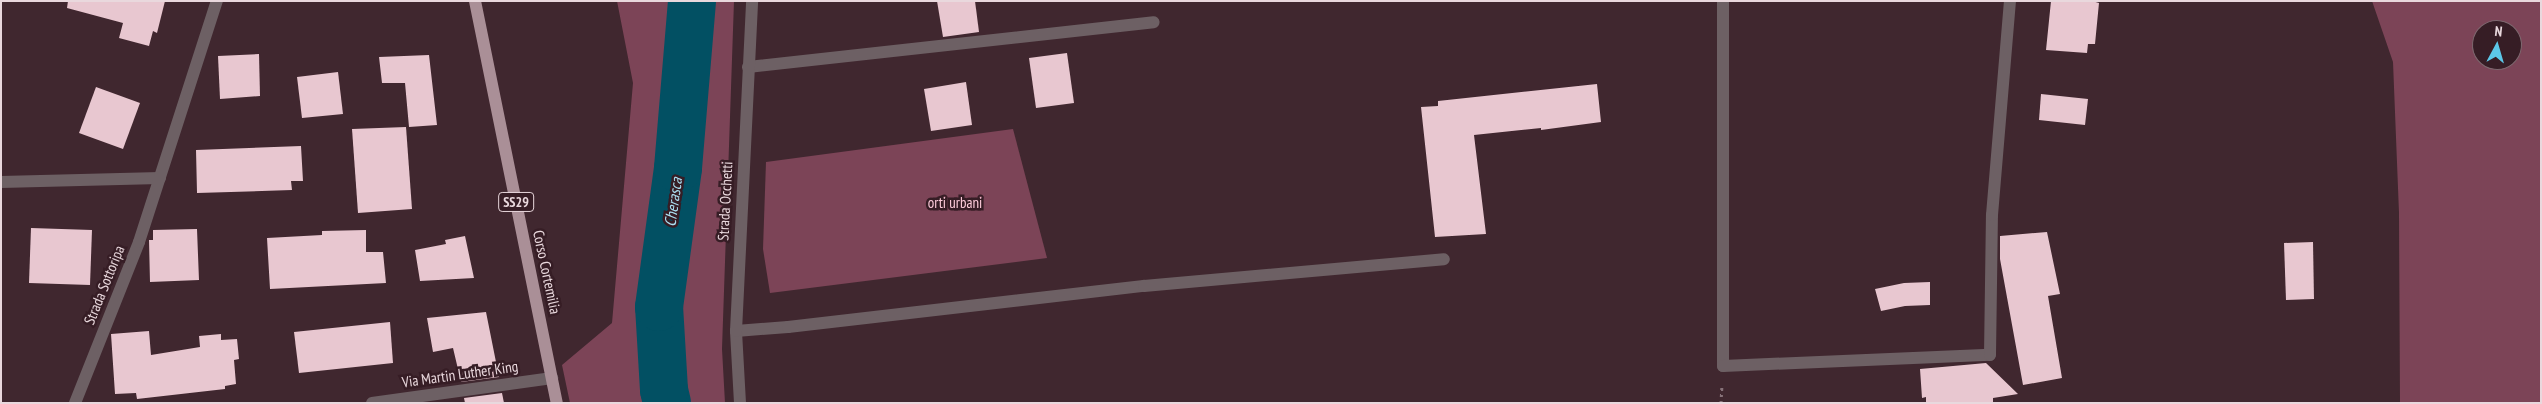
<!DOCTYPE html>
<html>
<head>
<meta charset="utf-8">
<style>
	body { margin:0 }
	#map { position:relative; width:2542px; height:404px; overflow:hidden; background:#40272f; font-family:"PT Sans Narrow",sans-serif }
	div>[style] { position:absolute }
	.green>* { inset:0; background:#7c4457 }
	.river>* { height:48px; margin:-24px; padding:0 24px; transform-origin:24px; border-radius:24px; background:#025063 }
	.building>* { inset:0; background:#e8c7d0 }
	.path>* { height:3px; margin-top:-1.5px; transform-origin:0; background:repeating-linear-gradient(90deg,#877279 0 2.5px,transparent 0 6.5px) }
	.minor>* { height:12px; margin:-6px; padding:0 6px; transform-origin:6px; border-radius:6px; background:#6d6064 }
	.major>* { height:12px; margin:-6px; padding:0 6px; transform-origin:6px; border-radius:6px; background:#aa8f97 }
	span { translate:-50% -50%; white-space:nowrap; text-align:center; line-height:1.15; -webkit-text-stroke:5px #361d25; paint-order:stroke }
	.shield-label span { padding:1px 4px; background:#361d25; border:1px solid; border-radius:4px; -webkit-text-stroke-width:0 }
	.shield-label { font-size:14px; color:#e9d8dd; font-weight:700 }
	.street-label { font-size:15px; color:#e9d8dd }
	.park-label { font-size:15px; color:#feccdb }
	.water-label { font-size:16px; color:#abe0f2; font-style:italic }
	.frame { position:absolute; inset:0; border:2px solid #e9d8dd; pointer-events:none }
	.north { position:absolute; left:2472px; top:20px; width:50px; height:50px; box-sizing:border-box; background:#361d25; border:1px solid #7e686f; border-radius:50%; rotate:6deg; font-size:14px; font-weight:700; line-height:20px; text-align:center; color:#e9d8dd }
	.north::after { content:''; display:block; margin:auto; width:18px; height:22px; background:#5cc7e8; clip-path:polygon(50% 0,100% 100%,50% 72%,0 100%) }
</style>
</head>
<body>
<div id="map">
	<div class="green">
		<i style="clip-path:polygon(617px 1px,734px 1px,722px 349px,725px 403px,570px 403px,562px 365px,612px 323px,633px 83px)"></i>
		<i style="clip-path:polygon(evenodd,2372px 1px,2541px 1px,2541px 403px,2400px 403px,2399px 213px,2393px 62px,2372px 1px,2482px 30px,2512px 30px,2512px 60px,2482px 60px,2482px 30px)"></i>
		<i style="clip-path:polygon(1013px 129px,1047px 258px,770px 293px,763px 249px,766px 162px)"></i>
	</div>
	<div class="river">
		<i style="left:667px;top:403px;width:13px;rotate:-103deg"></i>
		<i style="left:664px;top:390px;width:83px;rotate:-93.4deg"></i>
		<i style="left:659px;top:307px;width:140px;rotate:-82.2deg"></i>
		<i style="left:678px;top:168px;width:168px;rotate:-85.2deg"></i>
	</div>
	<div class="building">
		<i style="clip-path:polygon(68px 1px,165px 1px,157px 33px,153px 31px,149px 46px,119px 38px,123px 23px,67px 8px)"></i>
		<i style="clip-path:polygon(937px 1px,975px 1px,979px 32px,943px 37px)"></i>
		<i style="clip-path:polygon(2051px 1px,2092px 1px,2099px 3px,2095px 44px,2088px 44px,2087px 53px,2046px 50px)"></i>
		<i style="clip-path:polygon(1067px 53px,1074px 103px,1036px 108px,1029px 58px)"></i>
		<i style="clip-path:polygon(259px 54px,260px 96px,220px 99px,218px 56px)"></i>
		<i style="clip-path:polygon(429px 55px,437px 125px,409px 127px,405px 83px,382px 83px,379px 57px)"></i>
		<i style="clip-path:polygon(338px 72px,343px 114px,302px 118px,297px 77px)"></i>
		<i style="clip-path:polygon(966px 82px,972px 125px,931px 131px,924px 89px)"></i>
		<i style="clip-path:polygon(1597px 84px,1601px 122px,1541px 130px,1541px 128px,1474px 135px,1486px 234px,1435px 237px,1421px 107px,1438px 106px,1438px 101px)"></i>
		<i style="clip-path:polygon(96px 87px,140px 103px,123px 149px,79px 133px)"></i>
		<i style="clip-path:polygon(2041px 94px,2088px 99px,2085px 125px,2039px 120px)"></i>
		<i style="clip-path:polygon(406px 127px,412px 209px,358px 213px,352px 129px)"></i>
		<i style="clip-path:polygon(301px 146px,303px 181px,291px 181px,292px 190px,197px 193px,196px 150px)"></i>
		<i style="clip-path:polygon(31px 228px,92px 230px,90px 285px,29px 283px)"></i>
		<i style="clip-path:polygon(197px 229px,199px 280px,150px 282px,149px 240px,153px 240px,153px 230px)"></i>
		<i style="clip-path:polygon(366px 230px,366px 252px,383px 252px,386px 283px,270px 289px,267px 238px,322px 235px,322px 231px)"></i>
		<i style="clip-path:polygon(2047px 232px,2060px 294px,2048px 296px,2062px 378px,2023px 385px,2000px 259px,2000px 236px)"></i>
		<i style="clip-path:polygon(465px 236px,474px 278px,420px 281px,415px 250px,446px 244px,445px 240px)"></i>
		<i style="clip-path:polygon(2313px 242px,2314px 299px,2286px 300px,2284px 243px)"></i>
		<i style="clip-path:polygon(1930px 282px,1930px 305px,1905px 306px,1881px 311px,1875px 289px,1904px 283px)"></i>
		<i style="clip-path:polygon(486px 312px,499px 377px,461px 382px,453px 348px,433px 352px,427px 318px)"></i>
		<i style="clip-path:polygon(390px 322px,393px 363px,299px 373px,294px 332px)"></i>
		<i style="clip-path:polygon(149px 331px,151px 355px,200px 347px,199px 336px,221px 334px,221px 340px,237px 339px,239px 359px,234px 360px,236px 384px,225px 386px,225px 389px,137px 399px,136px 393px,115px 394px,111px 334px)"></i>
		<i style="clip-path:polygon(1986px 363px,2018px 394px,1993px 398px,1993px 403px,1926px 403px,1926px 397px,1922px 398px,1920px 369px)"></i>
		<i style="clip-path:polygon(502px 393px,504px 403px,465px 403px,464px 398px)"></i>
	</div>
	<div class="path">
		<i style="left:1721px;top:403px;width:17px;rotate:-87deg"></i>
	</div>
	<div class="minor">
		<i style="left:1723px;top:1px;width:365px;rotate:90deg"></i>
		<i style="left:1723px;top:366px;width:267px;rotate:-2.4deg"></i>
		<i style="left:1990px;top:355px;width:140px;rotate:-89.2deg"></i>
		<i style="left:1992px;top:215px;width:215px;rotate:-85.2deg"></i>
		<i style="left:748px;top:67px;width:408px;rotate:-6.3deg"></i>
		<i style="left:1px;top:182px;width:159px;rotate:-1.4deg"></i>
		<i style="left:736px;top:331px;width:52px;rotate:-4.4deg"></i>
		<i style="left:788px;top:327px;width:358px;rotate:-6.6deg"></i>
		<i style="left:1144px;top:286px;width:301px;rotate:-5.1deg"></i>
		<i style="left:75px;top:403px;width:173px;rotate:-68.3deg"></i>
		<i style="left:139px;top:242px;width:253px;rotate:-72.1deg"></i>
		<i style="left:372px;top:403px;width:182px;rotate:-7.9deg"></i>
		<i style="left:740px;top:403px;width:72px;rotate:-93.2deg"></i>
		<i style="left:736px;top:331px;width:330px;rotate:-87.2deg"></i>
	</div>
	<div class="major">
		<i style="left:475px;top:1px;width:410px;rotate:78.5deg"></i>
	</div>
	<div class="shield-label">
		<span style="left:516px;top:202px">SS29</span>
	</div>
	<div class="street-label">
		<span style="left:725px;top:201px;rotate:-87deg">Strada Occhetti</span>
		<span style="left:547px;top:272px;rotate:78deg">Corso Cortemilia</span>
		<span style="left:104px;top:285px;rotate:-68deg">Strada Sottoripa</span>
		<span style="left:460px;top:374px;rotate:-8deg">Via Martin Luther King</span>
	</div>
	<div class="park-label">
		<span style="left:955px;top:203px">orti urbani</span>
	</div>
	<div class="water-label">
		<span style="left:673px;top:202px;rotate:-82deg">Cherasca</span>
	</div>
	<div class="frame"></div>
	<div class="north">N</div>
</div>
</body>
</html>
